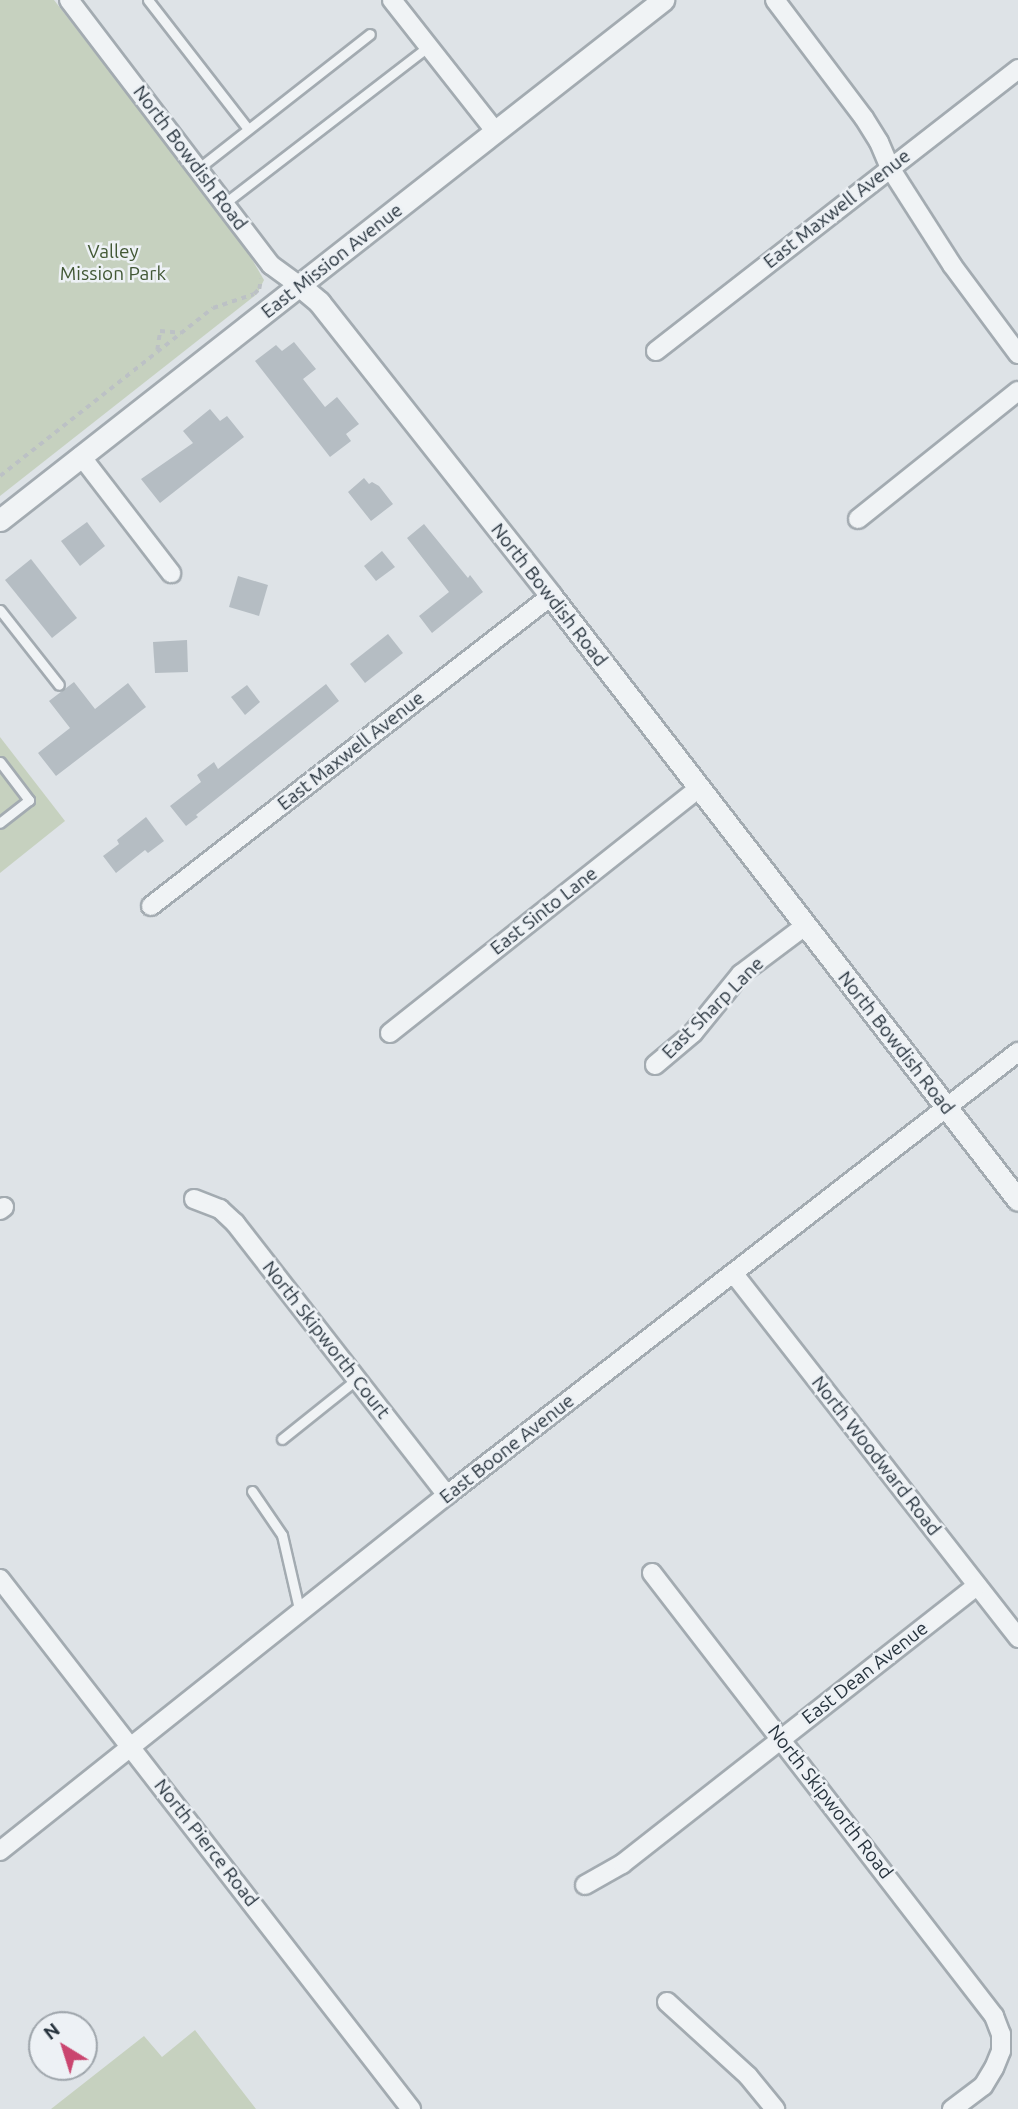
<!DOCTYPE html>
<html>
<head>
<meta charset="utf-8">
<style>
	body { margin:0 }
	#map { position:relative; width:1018px; height:2109px; overflow:hidden; background:#dee3e7; font-family:Ubuntu,sans-serif }
	div>[style] { position:absolute }
	.green>* { inset:0; background:#c6d1bf }
	.building>* { inset:0; background:#b5bdc3 }
	.path>* { height:3.5px; margin-top:-1.75px; transform-origin:0; background:repeating-linear-gradient(90deg,#bcc1c5 0 5px,transparent 0 10px) }
	.roads { filter:drop-shadow(2px 0 #a3abb1) drop-shadow(-2px 0 #a3abb1) drop-shadow(0 2px #a3abb1) drop-shadow(0 -2px #a3abb1) }
	.service>* { height:9px; margin:-4.5px; padding:0 4.5px; transform-origin:4.5px; border-radius:4.5px; background:#f0f3f5 }
	.minor>* { height:18px; margin:-9px; padding:0 9px; transform-origin:9px; border-radius:9px; background:#f0f3f5 }
	.tertiary>* { height:21px; margin:-10.5px; padding:0 10.5px; transform-origin:10.5px; border-radius:10.5px; background:#f0f3f5 }
	span { translate:-50% -50%; white-space:nowrap; text-align:center; line-height:1.15; -webkit-text-stroke:5px #edf1f5; paint-order:stroke }
	.street-label { font-size:19px; color:#27333d }
	.park-label { font-size:19px; color:#425835 }
	.north { position:absolute; left:28px; top:2011px; width:70px; height:70px; box-sizing:border-box; background:#edf1f5; border:2px solid #9ea5ab; border-radius:50%; rotate:322deg; font-size:19px; font-weight:700; line-height:28px; text-align:center; color:#27333d }
	.north::after { content:''; display:block; margin:auto; width:24px; height:32px; background:#ca456f; clip-path:polygon(50% 0,100% 100%,50% 72%,0 100%) }
</style>
</head>
<body>
<div id="map">
	<div class="green">
		<i style="clip-path:polygon(0 0,54px 0,242px 242px,264px 280px,257px 294px,0 496px)"></i>
		<i style="clip-path:polygon(0 737px,65px 821px,0 873px)"></i>
		<i style="clip-path:polygon(195px 2030px,256px 2109px,51px 2109px,144px 2036px,162px 2057px)"></i>
	</div>
	<div class="building">
		<i style="clip-path:polygon(294px 342px,316px 369px,303px 379px,325px 407px,337px 397px,359px 424px,346px 434px,351px 441px,330px 457px,255px 361px,276px 345px,282px 351px)"></i>
		<i style="clip-path:polygon(210px 409px,220px 421px,227px 416px,244px 437px,160px 503px,141px 479px,193px 443px,183px 431px)"></i>
		<i style="clip-path:polygon(364px 478px,369px 484px,372px 482px,379px 486px,393px 504px,371px 521px,348px 492px)"></i>
		<i style="clip-path:polygon(87px 522px,105px 546px,80px 566px,61px 541px)"></i>
		<i style="clip-path:polygon(424px 524px,468px 578px,470px 575px,483px 592px,432px 633px,419px 616px,449px 592px,407px 538px)"></i>
		<i style="clip-path:polygon(382px 551px,395px 567px,376px 581px,364px 566px)"></i>
		<i style="clip-path:polygon(31px 559px,77px 618px,52px 638px,5px 580px)"></i>
		<i style="clip-path:polygon(238px 576px,268px 585px,259px 616px,229px 607px)"></i>
		<i style="clip-path:polygon(388px 634px,403px 653px,365px 683px,350px 664px)"></i>
		<i style="clip-path:polygon(187px 640px,188px 672px,155px 673px,153px 642px)"></i>
		<i style="clip-path:polygon(74px 682px,95px 709px,128px 683px,146px 707px,56px 776px,38px 753px,70px 728px,49px 701px)"></i>
		<i style="clip-path:polygon(326px 684px,339px 701px,196px 815px,198px 817px,186px 826px,170px 806px,201px 782px,197px 775px,214px 762px,218px 769px)"></i>
		<i style="clip-path:polygon(247px 685px,260px 702px,245px 715px,231px 697px)"></i>
		<i style="clip-path:polygon(146px 817px,164px 841px,148px 853px,145px 850px,116px 873px,103px 856px,119px 844px,117px 840px)"></i>
	</div>
	<div class="path">
		<i style="left:157px;top:350px;width:19px;rotate:-81deg"></i>
		<i style="left:160px;top:331px;width:21px;rotate:5deg"></i>
		<i style="left:0;top:476px;width:271px;rotate:-38.3deg"></i>
		<i style="left:213px;top:308px;width:43px;rotate:-18.9deg"></i>
		<i style="left:254px;top:294px;width:7px;rotate:-45deg"></i>
		<i style="left:259px;top:289px;width:10px;rotate:-79deg"></i>
	</div>
	<div class="roads">
		<div class="service">
			<i style="left:148px;top:0;width:163px;rotate:52.2deg"></i>
			<i style="left:199px;top:168px;width:217px;rotate:-38.1deg"></i>
			<i style="left:225px;top:203px;width:257px;rotate:-37.6deg"></i>
			<i style="left:0;top:610px;width:95px;rotate:51.8deg"></i>
			<i style="left:0;top:762px;width:48px;rotate:52.7deg"></i>
			<i style="left:29px;top:800px;width:37px;rotate:142deg"></i>
			<i style="left:282px;top:1439px;width:96px;rotate:-38.7deg"></i>
			<i style="left:252px;top:1491px;width:53px;rotate:55.7deg"></i>
			<i style="left:282px;top:1535px;width:80px;rotate:77deg"></i>
		</div>
		<div class="minor">
			<i style="left:69px;top:0;width:333px;rotate:52.7deg"></i>
			<i style="left:271px;top:265px;width:36px;rotate:36deg"></i>
			<i style="left:392px;top:0;width:168px;rotate:51.8deg"></i>
			<i style="left:775px;top:0;width:148px;rotate:53deg"></i>
			<i style="left:864px;top:118px;width:28px;rotate:58deg"></i>
			<i style="left:879px;top:142px;width:28px;rotate:67deg"></i>
			<i style="left:890px;top:168px;width:115px;rotate:57.4deg"></i>
			<i style="left:952px;top:265px;width:111px;rotate:53.4deg"></i>
			<i style="left:656px;top:351px;width:459px;rotate:-37.9deg"></i>
			<i style="left:81px;top:456px;width:148px;rotate:52.4deg"></i>
			<i style="left:858px;top:519px;width:205px;rotate:-38.7deg"></i>
			<i style="left:151px;top:906px;width:506px;rotate:-37.78deg"></i>
			<i style="left:390px;top:1033px;width:394px;rotate:-38.4deg"></i>
			<i style="left:655px;top:1065px;width:50px;rotate:-40.1deg"></i>
			<i style="left:693px;top:1033px;width:76px;rotate:-50.9deg"></i>
			<i style="left:741px;top:974px;width:80px;rotate:-36.9deg"></i>
			<i style="left:194px;top:1199px;width:28px;rotate:21deg"></i>
			<i style="left:220px;top:1209px;width:21px;rotate:43deg"></i>
			<i style="left:235px;top:1223px;width:345px;rotate:52.1deg"></i>
			<i style="left:0;top:1210px;width:5px;rotate:-37deg"></i>
			<i style="left:734px;top:1274px;width:462px;rotate:52deg"></i>
			<i style="left:652px;top:1573px;width:560px;rotate:52.33deg"></i>
			<i style="left:994px;top:2016px;width:19px;rotate:69deg"></i>
			<i style="left:1001px;top:2034px;width:17px;rotate:90deg"></i>
			<i style="left:1001px;top:2051px;width:18px;rotate:112deg"></i>
			<i style="left:994px;top:2068px;width:21px;rotate:121deg"></i>
			<i style="left:983px;top:2086px;width:39px;rotate:143deg"></i>
			<i style="left:0;top:1579px;width:671px;rotate:52.21deg"></i>
			<i style="left:0;top:1851px;width:571px;rotate:-38.53deg"></i>
			<i style="left:447px;top:1495px;width:723px;rotate:-37.81deg"></i>
			<i style="left:585px;top:1885px;width:43px;rotate:-29.6deg"></i>
			<i style="left:622px;top:1864px;width:451px;rotate:-38.1deg"></i>
			<i style="left:667px;top:2002px;width:110px;rotate:42.4deg"></i>
			<i style="left:748px;top:2076px;width:43px;rotate:50.7deg"></i>
		</div>
		<div class="tertiary">
			<i style="left:300px;top:286px;width:25px;rotate:40deg"></i>
			<i style="left:319px;top:302px;width:375px;rotate:51.7deg"></i>
			<i style="left:551px;top:596px;width:763px;rotate:52.29deg"></i>
			<i style="left:0;top:520px;width:843px;rotate:-38.11deg"></i>
		</div>
	</div>
	<div class="street-label">
		<span style="left:190px;top:158px;rotate:53deg">North Bowdish Road</span>
		<span style="left:837px;top:209px;rotate:-38deg">East Maxwell Avenue</span>
		<span style="left:332px;top:261px;rotate:-38deg">East Mission Avenue</span>
		<span style="left:549px;top:595px;rotate:52deg">North Bowdish Road</span>
		<span style="left:351px;top:751px;rotate:-38deg">East Maxwell Avenue</span>
		<span style="left:544px;top:911px;rotate:-38deg">East Sinto Lane</span>
		<span style="left:713px;top:1008px;rotate:-45deg">East Sharp Lane</span>
		<span style="left:896px;top:1043px;rotate:52deg">North Bowdish Road</span>
		<span style="left:326px;top:1340px;rotate:52deg">North Skipworth Court</span>
		<span style="left:507px;top:1449px;rotate:-38deg">East Boone Avenue</span>
		<span style="left:876px;top:1456px;rotate:52deg">North Woodward Road</span>
		<span style="left:865px;top:1673px;rotate:-38deg">East Dean Avenue</span>
		<span style="left:830px;top:1802px;rotate:52deg">North Skipworth Road</span>
		<span style="left:206px;top:1843px;rotate:52deg">North Pierce Road</span>
	</div>
	<div class="park-label">
		<span style="left:113px;top:263px">Valley<br>Mission Park</span>
	</div>
	<div class="north">N</div>
</div>
</body>
</html>
